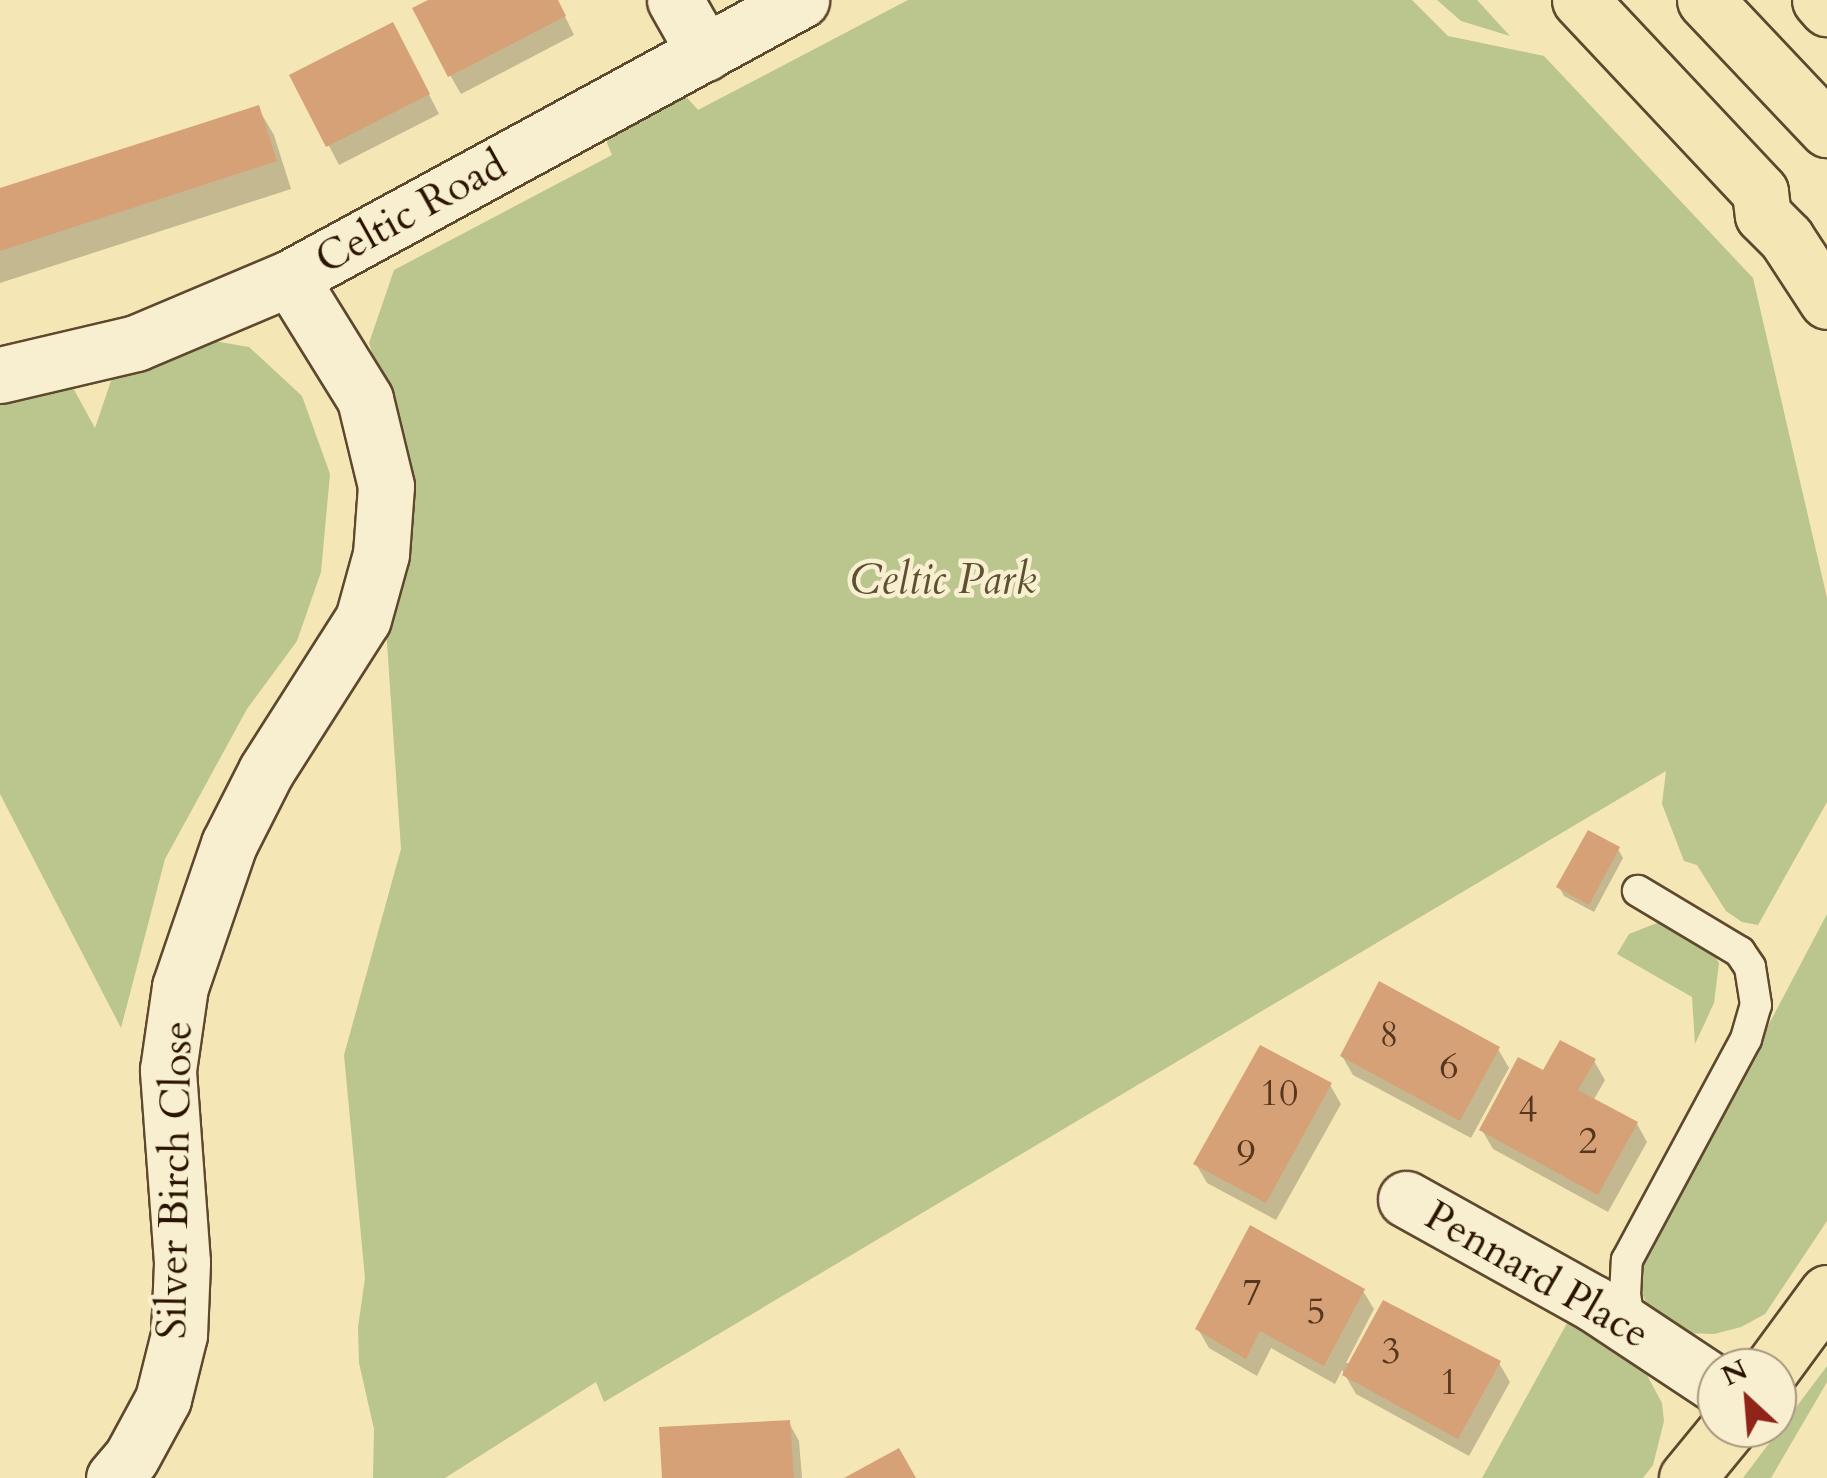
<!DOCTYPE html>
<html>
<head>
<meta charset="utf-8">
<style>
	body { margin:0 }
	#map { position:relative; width:1827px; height:1478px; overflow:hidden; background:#f5e6b6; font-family:Cardo,serif }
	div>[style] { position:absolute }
	.green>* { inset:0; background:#bbc58e }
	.shadow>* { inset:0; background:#0003 }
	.building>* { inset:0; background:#d6a176 }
	.roads { filter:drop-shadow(2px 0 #5e482e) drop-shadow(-2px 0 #5e482e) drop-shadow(0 2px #5e482e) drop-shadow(0 -2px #5e482e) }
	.service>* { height:30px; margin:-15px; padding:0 15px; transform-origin:15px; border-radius:15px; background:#f8efd0 }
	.minor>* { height:55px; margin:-27.5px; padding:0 27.5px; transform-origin:27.5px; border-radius:27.5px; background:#f8efd0 }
	.primary>* { height:55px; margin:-27.5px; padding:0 27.5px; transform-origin:27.5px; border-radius:27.5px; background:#f5e6b6 }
	.trunk>* { height:55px; margin:-27.5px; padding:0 27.5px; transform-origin:27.5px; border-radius:27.5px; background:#f5e6b6 }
	span { translate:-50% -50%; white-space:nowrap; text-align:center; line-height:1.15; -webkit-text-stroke:9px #f8efd0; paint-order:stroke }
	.number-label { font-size:38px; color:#56361e }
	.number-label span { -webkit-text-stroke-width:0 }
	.street-label { font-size:42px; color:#2b1300 }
	.park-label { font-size:42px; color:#5d5132; font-style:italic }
	.north { position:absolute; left:1697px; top:1348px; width:100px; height:100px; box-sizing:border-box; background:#f8efd0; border:2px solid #a6977d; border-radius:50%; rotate:334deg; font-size:28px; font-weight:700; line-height:40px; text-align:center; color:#2b1300 }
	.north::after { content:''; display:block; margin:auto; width:35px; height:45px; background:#8f2418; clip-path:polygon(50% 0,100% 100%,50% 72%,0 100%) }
</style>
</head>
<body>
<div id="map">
	<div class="green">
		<i style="clip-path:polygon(908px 0,1412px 0,1448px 36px,1544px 56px,1753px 278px,1827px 598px,1827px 802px,1758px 925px,1742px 922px,1726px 911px,1697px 865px,1684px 861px,1662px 804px,1666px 771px,604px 1402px,596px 1382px,445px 1478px,373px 1478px,374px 1429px,359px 1363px,358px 1327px,365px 1278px,344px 1055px,401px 849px,386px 628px,413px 537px,405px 458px,369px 343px,394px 270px,612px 155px,607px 143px,609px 124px,682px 92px,698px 110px)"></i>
		<i style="clip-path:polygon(1437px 0,1477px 0,1510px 36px,1461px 21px)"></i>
		<i style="clip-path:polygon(208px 340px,249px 347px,302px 396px,330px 474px,321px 572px,297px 641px,247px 709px,165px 859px,121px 1028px,0 794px,0 387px,72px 386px,95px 428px,112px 378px)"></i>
		<i style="clip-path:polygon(1827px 914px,1827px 1221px,1765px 1314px,1741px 1327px,1714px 1334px,1685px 1333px,1647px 1306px,1640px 1287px,1641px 1267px)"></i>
		<i style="clip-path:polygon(1657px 923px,1668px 925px,1712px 952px,1719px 963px,1714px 1003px,1695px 1044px,1692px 997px,1617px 954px,1629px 934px)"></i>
		<i style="clip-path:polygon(1572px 1314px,1634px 1357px,1648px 1377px,1662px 1403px,1664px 1421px,1653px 1465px,1643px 1478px,1482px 1478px)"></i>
		<i style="clip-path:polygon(1827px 1366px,1827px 1382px,1771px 1478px,1743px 1478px)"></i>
	</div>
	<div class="shadow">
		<i style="clip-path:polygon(434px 0,557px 0,574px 35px,461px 94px,450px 75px)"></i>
		<i style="clip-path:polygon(403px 44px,439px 114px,339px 165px,293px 76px)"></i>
		<i style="clip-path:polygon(258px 108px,274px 135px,291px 189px,0 283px,0 191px)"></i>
		<i style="clip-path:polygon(1618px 849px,1623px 858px,1594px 912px,1564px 896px,1559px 887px)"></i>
		<i style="clip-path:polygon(1498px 1049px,1509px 1068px,1471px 1138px,1353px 1075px,1342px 1056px)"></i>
		<i style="clip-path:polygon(1594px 1061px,1605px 1080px,1593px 1101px,1637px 1124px,1647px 1142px,1608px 1212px,1493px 1149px,1482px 1130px)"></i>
		<i style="clip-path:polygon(1330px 1085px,1341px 1104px,1276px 1220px,1207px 1183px,1196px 1164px)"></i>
		<i style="clip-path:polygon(1363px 1291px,1374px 1309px,1346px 1363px,1499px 1363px,1510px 1382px,1469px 1456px,1356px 1394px,1342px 1370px,1335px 1384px,1271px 1348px,1257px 1376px,1209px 1348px,1198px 1329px)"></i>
		<i style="clip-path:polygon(789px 1423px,799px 1441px,802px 1478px,664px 1478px)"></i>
	</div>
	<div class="building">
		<i style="clip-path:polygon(428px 0,558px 0,566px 16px,448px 77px,412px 8px)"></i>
		<i style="clip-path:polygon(393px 22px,430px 94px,326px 147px,289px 75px)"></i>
		<i style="clip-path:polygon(259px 105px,277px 161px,0 251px,0 188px)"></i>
		<i style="clip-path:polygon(1588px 830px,1620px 847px,1589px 905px,1556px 887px)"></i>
		<i style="clip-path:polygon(1379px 981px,1500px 1047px,1460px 1121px,1340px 1056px)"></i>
		<i style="clip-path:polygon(1560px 1040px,1596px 1059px,1578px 1090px,1638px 1122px,1598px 1195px,1479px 1130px,1518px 1057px,1543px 1070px)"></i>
		<i style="clip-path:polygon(1260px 1045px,1332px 1083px,1266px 1203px,1193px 1164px)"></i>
		<i style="clip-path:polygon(1250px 1225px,1365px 1289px,1324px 1366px,1260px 1331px,1246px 1359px,1195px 1329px)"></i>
		<i style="clip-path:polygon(1383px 1300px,1501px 1361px,1458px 1439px,1342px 1375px)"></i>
		<i style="clip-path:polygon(790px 1420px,794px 1478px,662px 1478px,659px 1427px)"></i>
		<i style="clip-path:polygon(899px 1448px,916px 1478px,844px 1478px)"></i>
	</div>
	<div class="roads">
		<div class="service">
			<i style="left:1630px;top:1326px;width:31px;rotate:-99deg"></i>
			<i style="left:1625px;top:1295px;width:35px;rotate:-87deg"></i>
			<i style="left:1627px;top:1260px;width:251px;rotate:-61.7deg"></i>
			<i style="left:1746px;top:1039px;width:35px;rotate:-74deg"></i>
			<i style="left:1756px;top:1005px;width:38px;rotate:-99deg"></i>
			<i style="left:1750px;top:967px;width:18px;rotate:-124deg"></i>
			<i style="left:1740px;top:952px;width:119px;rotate:-149.1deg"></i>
		</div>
		<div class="minor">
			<i style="left:675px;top:0;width:61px;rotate:60.5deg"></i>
			<i style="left:0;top:375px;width:140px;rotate:-13.2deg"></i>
			<i style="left:136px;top:343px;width:167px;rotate:-22.9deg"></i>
			<i style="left:290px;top:278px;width:582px;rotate:-28.55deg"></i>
			<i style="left:1406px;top:1199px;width:214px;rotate:29.1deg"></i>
			<i style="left:1593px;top:1303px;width:149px;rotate:33.5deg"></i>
			<i style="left:114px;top:1478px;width:26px;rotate:-50deg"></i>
			<i style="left:131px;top:1458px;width:67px;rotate:-61.5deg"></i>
			<i style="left:163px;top:1399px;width:66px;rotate:-76deg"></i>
			<i style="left:179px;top:1335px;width:73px;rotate:-87.6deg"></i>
			<i style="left:182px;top:1262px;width:193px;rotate:-94.2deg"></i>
			<i style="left:168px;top:1070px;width:84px;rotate:-81.8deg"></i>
			<i style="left:180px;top:987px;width:151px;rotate:-71.1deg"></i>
			<i style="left:229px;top:844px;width:82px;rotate:-63.1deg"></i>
			<i style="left:266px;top:771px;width:180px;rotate:-57.5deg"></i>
			<i style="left:363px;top:619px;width:67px;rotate:-74.5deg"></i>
			<i style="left:381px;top:554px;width:68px;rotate:-85.8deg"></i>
			<i style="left:386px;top:486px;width:89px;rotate:-103.6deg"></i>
			<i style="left:365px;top:399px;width:142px;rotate:-121.8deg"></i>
		</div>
		<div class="primary">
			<i style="left:1705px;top:0;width:178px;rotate:46.6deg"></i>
			<i style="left:1820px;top:0;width:11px;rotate:49deg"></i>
		</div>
		<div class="trunk">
			<i style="left:1580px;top:0;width:263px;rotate:46.8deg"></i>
			<i style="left:1760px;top:192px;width:23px;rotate:83deg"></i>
			<i style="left:1763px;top:215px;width:33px;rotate:45deg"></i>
			<i style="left:1786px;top:238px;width:75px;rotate:56.9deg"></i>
			<i style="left:1772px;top:1368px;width:93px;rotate:-53.7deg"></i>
			<i style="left:1687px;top:1478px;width:65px;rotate:-50.6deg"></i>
		</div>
	</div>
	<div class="number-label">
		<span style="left:1389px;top:1035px">8</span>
		<span style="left:1449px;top:1067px">6</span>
		<span style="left:1279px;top:1094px">10</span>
		<span style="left:1528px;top:1110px">4</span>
		<span style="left:1588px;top:1142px">2</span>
		<span style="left:1246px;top:1154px">9</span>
		<span style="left:1252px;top:1294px">7</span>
		<span style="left:1316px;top:1312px">5</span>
		<span style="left:1391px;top:1352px">3</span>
		<span style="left:1449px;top:1383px">1</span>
	</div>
	<div class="street-label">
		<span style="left:411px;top:212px;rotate:-29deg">Celtic Road</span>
		<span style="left:175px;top:1180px;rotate:-89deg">Silver Birch Close</span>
		<span style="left:1537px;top:1275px;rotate:30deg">Pennard Place</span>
	</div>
	<div class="park-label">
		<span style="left:943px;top:580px">Celtic Park</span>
	</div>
	<div class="north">N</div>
</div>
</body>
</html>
